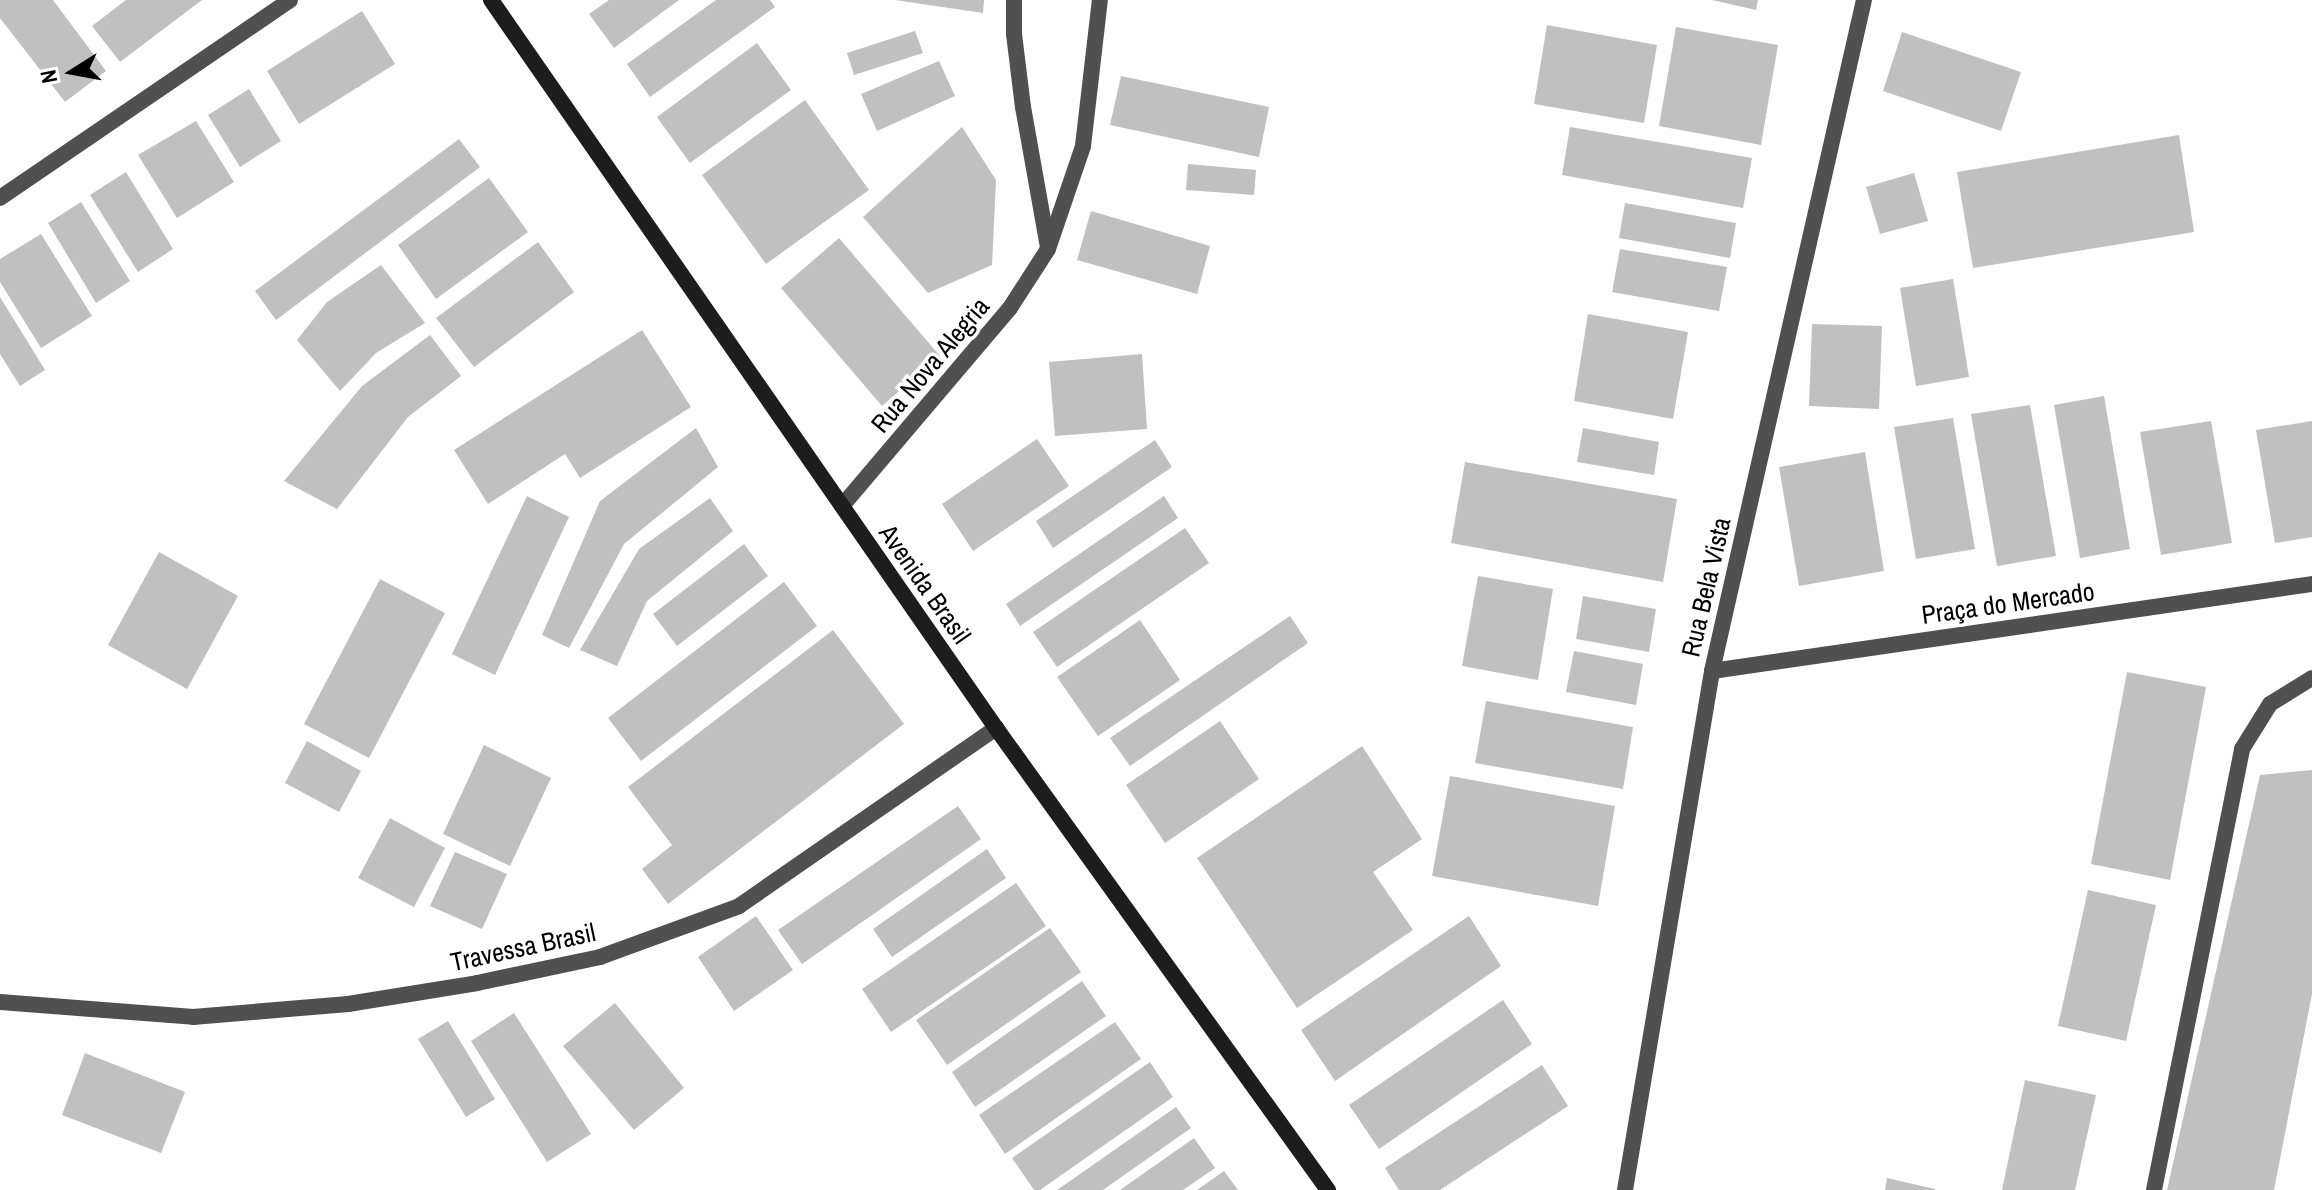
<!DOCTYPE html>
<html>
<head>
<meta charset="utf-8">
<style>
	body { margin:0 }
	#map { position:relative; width:2312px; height:1190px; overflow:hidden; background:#fff; font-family:"Archivo Narrow",sans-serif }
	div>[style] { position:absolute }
	.building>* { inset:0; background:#c0c0c0 }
	.street>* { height:16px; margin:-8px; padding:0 8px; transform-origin:8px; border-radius:8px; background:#505050 }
	.secondary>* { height:16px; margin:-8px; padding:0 8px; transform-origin:8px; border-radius:8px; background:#1d1d1d }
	span { translate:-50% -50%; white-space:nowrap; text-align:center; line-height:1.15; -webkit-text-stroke:7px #fff; paint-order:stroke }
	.street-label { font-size:26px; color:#000 }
	.north { position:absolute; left:32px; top:32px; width:80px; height:80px; -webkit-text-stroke:6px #fff; paint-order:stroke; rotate:259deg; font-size:22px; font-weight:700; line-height:32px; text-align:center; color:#000 }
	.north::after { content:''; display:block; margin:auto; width:28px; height:36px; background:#000; clip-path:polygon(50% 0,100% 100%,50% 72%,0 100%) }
</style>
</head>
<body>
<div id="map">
	<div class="building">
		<i style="clip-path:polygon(0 0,53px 0,106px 71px,65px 102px,0 18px)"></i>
		<i style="clip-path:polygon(126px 0,202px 0,120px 62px,92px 26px)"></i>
		<i style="clip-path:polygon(609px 0,679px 0,614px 48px,589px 14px)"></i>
		<i style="clip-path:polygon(716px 0,770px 0,775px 7px,650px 97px,627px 64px)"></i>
		<i style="clip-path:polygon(895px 0,984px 0,983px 13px)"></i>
		<i style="clip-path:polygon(1712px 0,1758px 0,1756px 10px)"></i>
		<i style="clip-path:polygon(362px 11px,395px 64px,299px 124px,267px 71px)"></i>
		<i style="clip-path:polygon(1547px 25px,1657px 45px,1644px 123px,1534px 104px)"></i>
		<i style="clip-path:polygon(1676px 27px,1778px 45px,1761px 145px,1659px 126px)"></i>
		<i style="clip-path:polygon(915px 31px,923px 53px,854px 75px,847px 53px)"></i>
		<i style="clip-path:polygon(1902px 32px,2021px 72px,2001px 131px,1883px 91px)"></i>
		<i style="clip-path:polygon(757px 43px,791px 90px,690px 163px,657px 117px)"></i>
		<i style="clip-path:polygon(939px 61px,955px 96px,877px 131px,861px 94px)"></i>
		<i style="clip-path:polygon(1121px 76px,1269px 107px,1259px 157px,1110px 125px)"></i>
		<i style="clip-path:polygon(249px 89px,281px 141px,240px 167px,208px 115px)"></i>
		<i style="clip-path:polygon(805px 100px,869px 190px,766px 264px,702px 175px)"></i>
		<i style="clip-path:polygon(196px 121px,234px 182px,177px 218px,138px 155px)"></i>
		<i style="clip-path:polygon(962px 127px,996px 180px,992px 265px,928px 293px,863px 217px)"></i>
		<i style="clip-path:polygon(1570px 127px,1752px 158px,1743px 208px,1562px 175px)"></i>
		<i style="clip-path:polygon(2179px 135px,2194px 232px,1973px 268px,1957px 172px)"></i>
		<i style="clip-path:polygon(459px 139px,480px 167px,276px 320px,255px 291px)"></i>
		<i style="clip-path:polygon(1188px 164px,1256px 170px,1254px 195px,1186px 190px)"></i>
		<i style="clip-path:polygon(126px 172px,173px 249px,138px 272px,90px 195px)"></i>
		<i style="clip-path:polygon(1914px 173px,1928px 221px,1880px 234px,1866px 187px)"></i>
		<i style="clip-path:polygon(489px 178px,528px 232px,436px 299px,398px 245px)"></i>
		<i style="clip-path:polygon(81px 202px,130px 281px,96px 303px,48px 223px)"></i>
		<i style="clip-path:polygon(1625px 203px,1736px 223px,1730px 258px,1619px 238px)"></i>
		<i style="clip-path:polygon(1091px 211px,1210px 246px,1197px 294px,1077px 260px)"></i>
		<i style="clip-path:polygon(41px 234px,92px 316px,41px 348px,0 282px,0 259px)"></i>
		<i style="clip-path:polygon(839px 238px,940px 356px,882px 406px,781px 288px)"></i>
		<i style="clip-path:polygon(538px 242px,574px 292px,474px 367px,436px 318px)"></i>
		<i style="clip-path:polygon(1620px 249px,1727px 267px,1719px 311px,1612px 292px)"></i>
		<i style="clip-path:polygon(381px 265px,425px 323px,376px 353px,340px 391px,297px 340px,327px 302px)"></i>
		<i style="clip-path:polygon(1953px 279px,1969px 377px,1916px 386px,1900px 288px)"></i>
		<i style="clip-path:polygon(0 297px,45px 370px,20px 386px,0 354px)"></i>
		<i style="clip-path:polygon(1588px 314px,1688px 332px,1673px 419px,1574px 401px)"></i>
		<i style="clip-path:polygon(1812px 324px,1882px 326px,1879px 409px,1809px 406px)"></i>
		<i style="clip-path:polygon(642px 330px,691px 407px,580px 478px,565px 454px,488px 504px,454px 450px)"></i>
		<i style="clip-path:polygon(430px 335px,461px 376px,408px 417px,337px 509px,284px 481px,362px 386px)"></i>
		<i style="clip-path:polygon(1142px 354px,1147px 429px,1055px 436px,1049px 362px)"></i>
		<i style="clip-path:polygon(2104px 396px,2130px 549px,2080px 558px,2054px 405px)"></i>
		<i style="clip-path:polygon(2030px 405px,2056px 556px,1997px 566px,1971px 414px)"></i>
		<i style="clip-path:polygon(1953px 418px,1975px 549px,1916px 559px,1894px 427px)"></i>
		<i style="clip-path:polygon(2211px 421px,2232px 543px,2161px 555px,2140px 432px)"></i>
		<i style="clip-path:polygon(2312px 421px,2312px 537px,2275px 543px,2256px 430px)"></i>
		<i style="clip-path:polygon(696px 428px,718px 467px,624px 544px,569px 648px,542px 635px,600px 501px)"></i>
		<i style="clip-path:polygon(1583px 428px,1659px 442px,1654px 475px,1577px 462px)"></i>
		<i style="clip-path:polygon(1037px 439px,1069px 486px,973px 551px,942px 504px)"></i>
		<i style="clip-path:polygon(1155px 440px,1172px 467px,1053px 548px,1036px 521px)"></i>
		<i style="clip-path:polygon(1865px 452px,1884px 571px,1799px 586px,1779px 467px)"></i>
		<i style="clip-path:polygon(1465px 462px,1677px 499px,1663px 582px,1451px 543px)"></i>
		<i style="clip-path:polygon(527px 496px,569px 517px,495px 675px,452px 654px)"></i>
		<i style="clip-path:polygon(1164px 496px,1178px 518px,1020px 626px,1006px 604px)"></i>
		<i style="clip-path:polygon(710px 498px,733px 531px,647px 601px,617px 666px,580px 650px,639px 549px)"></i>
		<i style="clip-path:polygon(1185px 528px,1209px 563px,1057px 667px,1033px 632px)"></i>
		<i style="clip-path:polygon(744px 544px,768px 576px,677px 646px,653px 614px)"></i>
		<i style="clip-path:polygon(159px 552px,238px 596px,187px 689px,108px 645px)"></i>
		<i style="clip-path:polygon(1478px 576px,1553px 589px,1538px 680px,1462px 666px)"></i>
		<i style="clip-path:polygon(380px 579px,445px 613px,369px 758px,304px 724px)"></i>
		<i style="clip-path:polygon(784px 582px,817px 626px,641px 761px,608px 718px)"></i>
		<i style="clip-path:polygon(1583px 596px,1656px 609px,1649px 652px,1576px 639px)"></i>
		<i style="clip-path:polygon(1290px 616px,1308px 643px,1130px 766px,1110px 738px)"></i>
		<i style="clip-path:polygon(1140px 620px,1180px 680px,1098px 736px,1057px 677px)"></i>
		<i style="clip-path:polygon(833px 630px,904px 724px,668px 904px,642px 869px,672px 845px,628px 787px)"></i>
		<i style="clip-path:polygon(1574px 651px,1643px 664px,1636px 705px,1566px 692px)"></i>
		<i style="clip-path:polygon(2127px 672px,2206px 687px,2170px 880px,2091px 864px)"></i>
		<i style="clip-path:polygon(1486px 701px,1633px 727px,1623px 789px,1475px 763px)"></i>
		<i style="clip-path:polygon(1220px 721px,1259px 779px,1165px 843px,1126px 785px)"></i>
		<i style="clip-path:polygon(307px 741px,361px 771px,339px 812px,285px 783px)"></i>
		<i style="clip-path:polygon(484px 745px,551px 778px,510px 866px,443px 834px)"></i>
		<i style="clip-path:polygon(1362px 746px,1422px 839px,1373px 872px,1413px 930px,1297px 1008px,1197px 858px)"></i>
		<i style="clip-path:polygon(2312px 770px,2312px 994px,2274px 1190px,2167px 1190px,2260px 775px)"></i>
		<i style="clip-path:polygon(1450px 776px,1615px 806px,1598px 906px,1432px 876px)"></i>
		<i style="clip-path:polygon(958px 806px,981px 839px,802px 964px,778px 930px)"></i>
		<i style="clip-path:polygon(390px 818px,445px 848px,414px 907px,358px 878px)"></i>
		<i style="clip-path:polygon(987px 849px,1006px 878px,892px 957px,873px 929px)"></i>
		<i style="clip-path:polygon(455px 852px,507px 874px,482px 929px,430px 906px)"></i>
		<i style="clip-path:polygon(1016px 883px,1046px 926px,891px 1032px,862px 989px)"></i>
		<i style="clip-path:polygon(2088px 890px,2156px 905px,2126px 1041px,2058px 1026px)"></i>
		<i style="clip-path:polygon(756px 916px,793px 970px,734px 1011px,698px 957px)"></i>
		<i style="clip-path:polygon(1469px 916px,1501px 966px,1335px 1081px,1301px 1030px)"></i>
		<i style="clip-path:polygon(1050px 928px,1081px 972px,947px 1065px,916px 1020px)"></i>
		<i style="clip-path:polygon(1082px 981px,1106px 1016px,975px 1107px,952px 1072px)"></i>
		<i style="clip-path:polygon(1503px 1000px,1532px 1044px,1379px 1149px,1349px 1105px)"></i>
		<i style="clip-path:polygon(615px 1003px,684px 1088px,634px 1130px,563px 1046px)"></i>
		<i style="clip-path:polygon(514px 1013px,591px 1134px,547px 1162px,471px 1041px)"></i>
		<i style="clip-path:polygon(448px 1021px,495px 1099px,466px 1117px,418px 1039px)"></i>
		<i style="clip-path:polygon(1115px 1022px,1141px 1059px,1005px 1154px,979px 1115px)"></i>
		<i style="clip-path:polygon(85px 1053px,185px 1092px,161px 1153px,62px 1115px)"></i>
		<i style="clip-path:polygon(1150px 1062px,1173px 1097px,1040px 1190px,1034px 1190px,1012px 1158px)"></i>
		<i style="clip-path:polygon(1542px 1065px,1568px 1106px,1440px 1190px,1399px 1190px,1385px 1168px)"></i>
		<i style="clip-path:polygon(2025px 1080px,2096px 1095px,2075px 1190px,2002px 1190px)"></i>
		<i style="clip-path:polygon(1176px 1107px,1191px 1128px,1103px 1190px,1057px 1190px)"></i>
		<i style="clip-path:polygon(1194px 1138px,1215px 1168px,1183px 1190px,1120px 1190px)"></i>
		<i style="clip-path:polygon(1224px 1171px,1238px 1190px,1197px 1190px)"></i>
		<i style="clip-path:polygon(1887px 1178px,1935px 1189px,1935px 1190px,1885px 1190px)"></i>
	</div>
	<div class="street">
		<i style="left:1014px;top:0;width:34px;rotate:90deg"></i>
		<i style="left:1014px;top:34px;width:74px;rotate:83deg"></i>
		<i style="left:1023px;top:107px;width:143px;rotate:79.9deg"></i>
		<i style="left:0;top:198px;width:351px;rotate:-34.3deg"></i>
		<i style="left:842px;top:506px;width:260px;rotate:-49.7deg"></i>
		<i style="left:1010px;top:308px;width:70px;rotate:-57.2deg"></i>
		<i style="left:1048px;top:249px;width:109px;rotate:-71.2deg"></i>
		<i style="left:1083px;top:146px;width:147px;rotate:-83.4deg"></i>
		<i style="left:1712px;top:671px;width:606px;rotate:-8.25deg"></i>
		<i style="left:0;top:1002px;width:194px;rotate:4.4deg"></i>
		<i style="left:193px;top:1017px;width:156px;rotate:-4.8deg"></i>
		<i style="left:348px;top:1004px;width:131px;rotate:-9.2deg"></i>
		<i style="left:477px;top:983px;width:126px;rotate:-11.9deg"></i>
		<i style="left:600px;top:957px;width:148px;rotate:-20.1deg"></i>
		<i style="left:739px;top:906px;width:313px;rotate:-34.7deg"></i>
		<i style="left:1625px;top:1190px;width:526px;rotate:-80.48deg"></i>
		<i style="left:1712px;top:671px;width:688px;rotate:-77.24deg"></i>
		<i style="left:2154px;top:1190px;width:450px;rotate:-78.7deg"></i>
		<i style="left:2242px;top:749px;width:53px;rotate:-58.1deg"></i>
		<i style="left:2270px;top:704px;width:49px;rotate:-31.8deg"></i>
	</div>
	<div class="secondary">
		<i style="left:491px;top:0;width:886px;rotate:55.25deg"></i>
		<i style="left:996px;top:728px;width:569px;rotate:54.3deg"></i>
	</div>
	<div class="street-label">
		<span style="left:930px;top:365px;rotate:-50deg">Rua Nova Alegria</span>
		<span style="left:925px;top:584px;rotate:55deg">Avenida Brasil</span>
		<span style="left:1706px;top:587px;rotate:-77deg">Rua Bela Vista</span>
		<span style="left:2008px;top:603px;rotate:-8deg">Praça do Mercado</span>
		<span style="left:523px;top:947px;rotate:-12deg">Travessa Brasil</span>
	</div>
	<div class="north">N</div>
</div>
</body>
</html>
